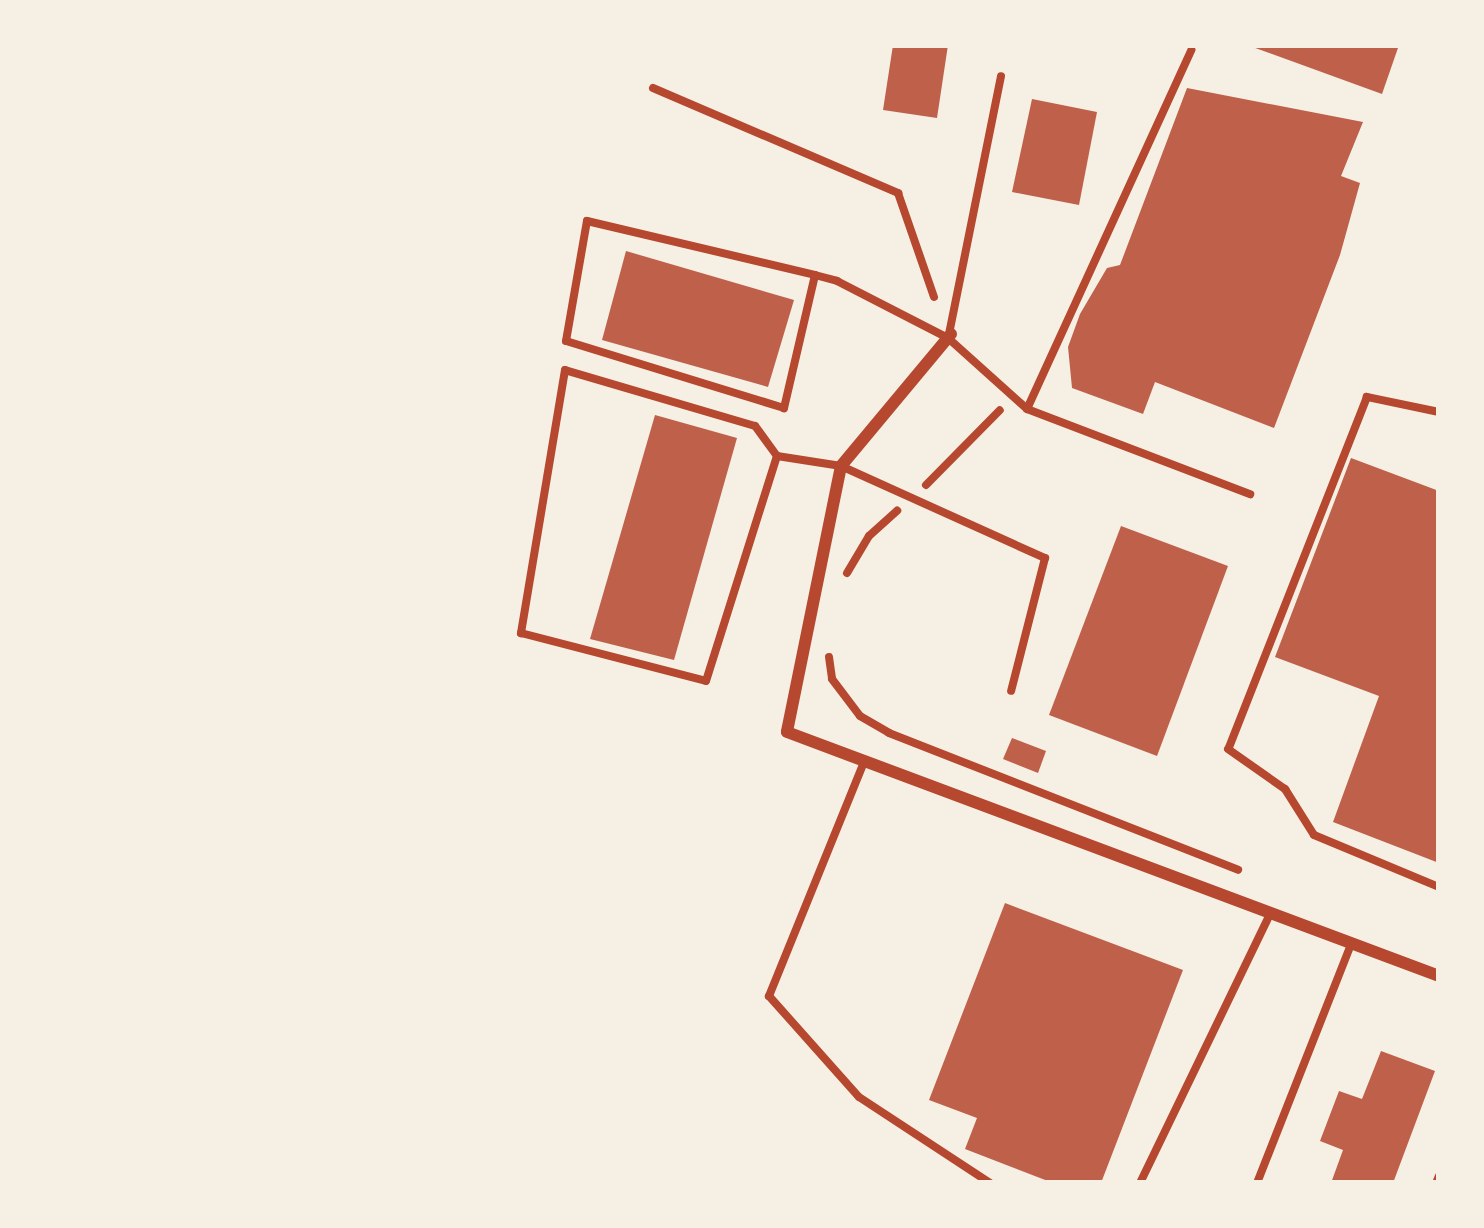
<!DOCTYPE html>
<html>
<head>
<meta charset="utf-8">
<style>
	body { margin:0 }
	#map { position:relative; width:1484px; height:1228px; overflow:hidden; background:#f6efe4; font-family:"Times New Roman",serif }
	div>[style] { position:absolute }
	.building>* { inset:0; background:#bf614a }
	.path>* { height:8px; margin:-4px; padding:0 4px; transform-origin:4px; border-radius:4px; background:#b5482f }
	.service>* { height:8px; margin:-4px; padding:0 4px; transform-origin:4px; border-radius:4px; background:#b5482f }
	.minor>* { height:12px; margin:-6px; padding:0 6px; transform-origin:6px; border-radius:6px; background:#b5482f }
	span { translate:-50% -50%; white-space:nowrap; text-align:center; line-height:1.15; -webkit-text-stroke:9px #f6efe4; paint-order:stroke }
	.frame { position:absolute; inset:0; border:48px solid #f6efe4; pointer-events:none }
</style>
</head>
<body>
<div id="map">
	<div class="building">
		<i style="clip-path:polygon(893px 45px,948px 45px,937px 118px,883px 110px)"></i>
		<i style="clip-path:polygon(1247px 45px,1399px 45px,1382px 94px)"></i>
		<i style="clip-path:polygon(1187px 88px,1363px 122px,1341px 176px,1360px 183px,1340px 255px,1274px 428px,1155px 382px,1143px 414px,1072px 388px,1068px 347px,1080px 314px,1107px 268px,1120px 265px)"></i>
		<i style="clip-path:polygon(1032px 99px,1097px 112px,1079px 205px,1012px 192px)"></i>
		<i style="clip-path:polygon(626px 251px,794px 300px,768px 387px,602px 340px)"></i>
		<i style="clip-path:polygon(655px 415px,737px 438px,674px 660px,590px 639px)"></i>
		<i style="clip-path:polygon(1351px 458px,1439px 491px,1439px 863px,1333px 822px,1379px 696px,1275px 657px)"></i>
		<i style="clip-path:polygon(1121px 526px,1228px 566px,1157px 756px,1049px 715px)"></i>
		<i style="clip-path:polygon(1012px 738px,1046px 751px,1038px 773px,1003px 759px)"></i>
		<i style="clip-path:polygon(1005px 903px,1183px 970px,1101px 1183px,1053px 1183px,965px 1149px,977px 1118px,929px 1100px)"></i>
		<i style="clip-path:polygon(1381px 1051px,1435px 1071px,1393px 1183px,1331px 1183px,1343px 1150px,1320px 1141px,1339px 1091px,1362px 1099px)"></i>
	</div>
	<div class="path">
		<i style="left:653px;top:88px;width:267px;rotate:23.2deg"></i>
		<i style="left:898px;top:193px;width:110px;rotate:70.9deg"></i>
		<i style="left:926px;top:485px;width:105px;rotate:-45.4deg"></i>
		<i style="left:847px;top:573px;width:43px;rotate:-59.3deg"></i>
		<i style="left:869px;top:536px;width:38px;rotate:-42deg"></i>
		<i style="left:829px;top:657px;width:22px;rotate:82deg"></i>
		<i style="left:832px;top:679px;width:46px;rotate:52.9deg"></i>
		<i style="left:860px;top:716px;width:34px;rotate:30deg"></i>
		<i style="left:889px;top:733px;width:375px;rotate:21.4deg"></i>
	</div>
	<div class="service">
		<i style="left:815px;top:275px;width:137px;rotate:103.1deg"></i>
		<i style="left:784px;top:408px;width:228px;rotate:-162.9deg"></i>
		<i style="left:566px;top:341px;width:122px;rotate:-80.1deg"></i>
		<i style="left:587px;top:221px;width:234px;rotate:13.3deg"></i>
		<i style="left:815px;top:275px;width:23px;rotate:15deg"></i>
		<i style="left:837px;top:281px;width:125px;rotate:27.2deg"></i>
		<i style="left:948px;top:338px;width:106px;rotate:41.9deg"></i>
		<i style="left:1027px;top:409px;width:239px;rotate:20.9deg"></i>
		<i style="left:949px;top:334px;width:263px;rotate:-78.6deg"></i>
		<i style="left:1027px;top:409px;width:395px;rotate:-65.4deg"></i>
		<i style="left:1439px;top:412px;width:74px;rotate:-168.2deg"></i>
		<i style="left:1367px;top:397px;width:378px;rotate:111.5deg"></i>
		<i style="left:1228px;top:749px;width:70px;rotate:35.1deg"></i>
		<i style="left:1285px;top:789px;width:54px;rotate:57.8deg"></i>
		<i style="left:1314px;top:835px;width:135px;rotate:22.6deg"></i>
		<i style="left:777px;top:456px;width:37px;rotate:-126deg"></i>
		<i style="left:755px;top:426px;width:198px;rotate:-163.6deg"></i>
		<i style="left:565px;top:370px;width:267px;rotate:99.5deg"></i>
		<i style="left:521px;top:633px;width:191px;rotate:14.5deg"></i>
		<i style="left:706px;top:681px;width:236px;rotate:-72.5deg"></i>
		<i style="left:777px;top:456px;width:65px;rotate:8.9deg"></i>
		<i style="left:841px;top:466px;width:224px;rotate:24.3deg"></i>
		<i style="left:1045px;top:558px;width:137px;rotate:104.3deg"></i>
		<i style="left:864px;top:762px;width:253px;rotate:112.1deg"></i>
		<i style="left:769px;top:996px;width:135px;rotate:48.3deg"></i>
		<i style="left:859px;top:1097px;width:157px;rotate:33.3deg"></i>
		<i style="left:1140px;top:1183px;width:299px;rotate:-64.2deg"></i>
		<i style="left:1257px;top:1183px;width:257px;rotate:-68.5deg"></i>
		<i style="left:1436px;top:1183px;width:8px;rotate:-67deg"></i>
	</div>
	<div class="minor">
		<i style="left:951px;top:334px;width:172px;rotate:129.8deg"></i>
		<i style="left:841px;top:466px;width:271px;rotate:101.5deg"></i>
		<i style="left:787px;top:732px;width:696px;rotate:20.52deg"></i>
	</div>
	<div class="frame"></div>
</div>
</body>
</html>
